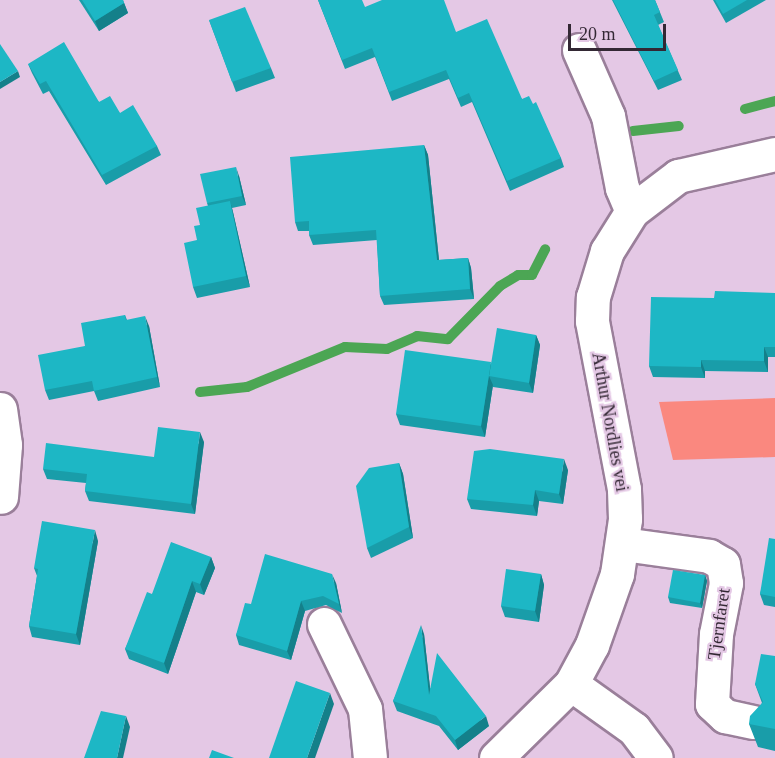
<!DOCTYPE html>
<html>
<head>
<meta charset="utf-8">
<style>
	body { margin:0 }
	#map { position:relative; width:775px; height:758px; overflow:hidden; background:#e4c8e5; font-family:"Times New Roman",serif }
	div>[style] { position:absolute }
	.green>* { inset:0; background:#fa887f }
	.stream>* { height:10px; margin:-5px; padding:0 5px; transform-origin:5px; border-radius:5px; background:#4ca654 }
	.roads { filter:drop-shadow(2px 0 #9a7f9a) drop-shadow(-2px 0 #9a7f9a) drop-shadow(0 2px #9a7f9a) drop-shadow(0 -2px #9a7f9a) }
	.minor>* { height:33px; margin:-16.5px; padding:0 16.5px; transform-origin:16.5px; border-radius:16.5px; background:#fff }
	.wall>* { inset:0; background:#199da9 }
	.shaded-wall>* { inset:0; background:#14808a }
	.building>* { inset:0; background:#1db7c5 }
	span { translate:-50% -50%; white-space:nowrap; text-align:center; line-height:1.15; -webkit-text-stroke:4.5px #e4c8e5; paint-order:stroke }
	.street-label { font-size:18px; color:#332834 }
	.scale { position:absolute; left:568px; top:24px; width:98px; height:27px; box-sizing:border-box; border:3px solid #332834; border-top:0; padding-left:8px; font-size:18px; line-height:21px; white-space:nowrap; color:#332834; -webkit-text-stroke:4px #e4c8e5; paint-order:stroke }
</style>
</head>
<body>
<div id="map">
	<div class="green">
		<i style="clip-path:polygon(775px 398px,775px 457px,673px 460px,659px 402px)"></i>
	</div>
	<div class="stream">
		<i style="left:745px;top:109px;width:31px;rotate:-15deg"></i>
		<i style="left:633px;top:131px;width:46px;rotate:-6.2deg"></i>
		<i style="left:200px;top:392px;width:47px;rotate:-6.1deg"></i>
		<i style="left:247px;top:387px;width:106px;rotate:-22.2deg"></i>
		<i style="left:345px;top:347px;width:42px;rotate:2.7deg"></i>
		<i style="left:387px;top:349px;width:33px;rotate:-23deg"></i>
		<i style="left:417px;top:336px;width:31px;rotate:6deg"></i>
		<i style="left:448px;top:339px;width:74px;rotate:-45.5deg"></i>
		<i style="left:500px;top:286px;width:21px;rotate:-31deg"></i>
		<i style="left:518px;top:275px;width:14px"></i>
		<i style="left:532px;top:275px;width:29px;rotate:-63deg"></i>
	</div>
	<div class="roads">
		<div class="minor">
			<i style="left:579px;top:50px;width:72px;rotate:66.3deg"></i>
			<i style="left:608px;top:116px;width:73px;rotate:79deg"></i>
			<i style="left:622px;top:188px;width:25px;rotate:67deg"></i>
			<i style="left:0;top:409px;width:36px;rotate:82deg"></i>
			<i style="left:5px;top:445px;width:52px;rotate:94.4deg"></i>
			<i style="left:623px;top:544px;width:87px;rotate:7.9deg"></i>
			<i style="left:709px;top:556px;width:16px;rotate:30deg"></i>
			<i style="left:723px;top:564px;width:19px;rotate:81deg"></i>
			<i style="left:726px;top:583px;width:52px;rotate:101.1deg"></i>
			<i style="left:716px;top:634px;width:70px;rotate:93.3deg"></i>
			<i style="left:712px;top:704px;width:18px;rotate:43deg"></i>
			<i style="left:725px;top:716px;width:29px;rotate:12deg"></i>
			<i style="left:324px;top:624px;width:94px;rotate:64.2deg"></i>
			<i style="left:365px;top:709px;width:49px;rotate:84.2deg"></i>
			<i style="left:571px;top:684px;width:77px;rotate:35.5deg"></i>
			<i style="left:634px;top:729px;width:36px;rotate:53deg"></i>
			<i style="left:496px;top:758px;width:105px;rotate:-44.6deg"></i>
			<i style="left:571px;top:684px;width:44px;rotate:-61.7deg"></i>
			<i style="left:592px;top:645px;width:75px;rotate:-70.6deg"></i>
			<i style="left:617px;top:574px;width:56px;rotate:-81.7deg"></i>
			<i style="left:625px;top:519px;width:30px;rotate:-92deg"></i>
			<i style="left:624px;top:489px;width:171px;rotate:-100.8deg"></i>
			<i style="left:592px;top:321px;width:24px;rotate:-88deg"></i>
			<i style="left:593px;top:297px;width:48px;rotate:-73.1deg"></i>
			<i style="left:607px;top:251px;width:47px;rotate:-58deg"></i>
			<i style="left:632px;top:211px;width:58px;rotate:-37.3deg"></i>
			<i style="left:678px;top:176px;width:99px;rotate:-12.8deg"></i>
		</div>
	</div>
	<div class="wall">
		<i style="clip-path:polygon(79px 0,123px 0,128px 13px,99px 31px)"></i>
		<i style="clip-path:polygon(318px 0,365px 7px,456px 32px,522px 99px,561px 158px,564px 167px,510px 191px,472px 102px,461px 107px,449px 79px,392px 101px,375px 57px,345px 69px)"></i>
		<i style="clip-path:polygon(612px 0,655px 0,664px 22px,658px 25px,682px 80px,658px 90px)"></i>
		<i style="clip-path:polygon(713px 0,766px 0,726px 23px)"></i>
		<i style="clip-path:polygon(209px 20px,271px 68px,275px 78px,236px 92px)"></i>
		<i style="clip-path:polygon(28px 64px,120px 113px,157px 146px,161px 155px,106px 185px,49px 91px,43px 94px,32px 73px)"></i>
		<i style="clip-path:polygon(424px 145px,428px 155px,439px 260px,468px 258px,471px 268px,474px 299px,384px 305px,380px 296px,377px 240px,313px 245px,309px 235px,309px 231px,298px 231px,295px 222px)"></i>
		<i style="clip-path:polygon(239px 176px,246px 205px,232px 208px,250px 287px,197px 298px,193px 287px,197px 240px,200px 225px,208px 206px,207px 203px)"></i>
		<i style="clip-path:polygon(775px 293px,775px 357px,768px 357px,768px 372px,705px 371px,705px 378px,653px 377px,649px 366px,714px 298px)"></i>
		<i style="clip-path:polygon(125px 315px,127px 320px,149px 326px,160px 387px,98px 401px,94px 391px,49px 400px,45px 390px,85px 346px)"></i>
		<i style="clip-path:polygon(536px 335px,540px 345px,533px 393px,493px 387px,493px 385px,485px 437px,400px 425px,396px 414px,491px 364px)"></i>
		<i style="clip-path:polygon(204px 442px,195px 514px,89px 501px,85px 491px,86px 483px,47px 479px,43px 469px,154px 457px)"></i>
		<i style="clip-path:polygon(399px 463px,403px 474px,413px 538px,371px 558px,367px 548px)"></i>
		<i style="clip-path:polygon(568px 470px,563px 504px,539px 501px,537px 516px,471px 509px,467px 499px)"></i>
		<i style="clip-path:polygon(775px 539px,775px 607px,764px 605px,760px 594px)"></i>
		<i style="clip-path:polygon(98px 541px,80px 645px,32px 637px,29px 626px,37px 576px,34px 568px)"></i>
		<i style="clip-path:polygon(211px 557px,215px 568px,204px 595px,196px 592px,168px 674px,129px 659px,125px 649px,152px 594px)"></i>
		<i style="clip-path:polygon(541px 574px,544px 585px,539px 622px,505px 617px,501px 606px)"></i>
		<i style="clip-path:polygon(705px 575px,707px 581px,702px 608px,670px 603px,668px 597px)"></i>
		<i style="clip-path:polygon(336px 583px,342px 613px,326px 605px,305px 611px,291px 660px,239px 645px,236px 635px,251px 604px)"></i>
		<i style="clip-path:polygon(424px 634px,430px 688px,489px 726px,458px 750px,439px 726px,397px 711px,393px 701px)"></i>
		<i style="clip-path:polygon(775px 656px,775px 751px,758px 747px,749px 724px,762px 703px,755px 684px)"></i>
	</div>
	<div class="shaded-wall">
		<i style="clip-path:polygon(124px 3px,128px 13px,99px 31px,95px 21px)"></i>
		<i style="clip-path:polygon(18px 71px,20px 77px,0 89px,0 82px)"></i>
		<i style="clip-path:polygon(424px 145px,428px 155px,440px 270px,437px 260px)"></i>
		<i style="clip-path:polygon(236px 167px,239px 176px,246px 205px,242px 196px)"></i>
		<i style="clip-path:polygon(230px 201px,233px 212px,250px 287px,246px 276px)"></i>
		<i style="clip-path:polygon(468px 258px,471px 268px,474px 299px,470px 289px)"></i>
		<i style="clip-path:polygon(145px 316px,149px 326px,160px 387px,157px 377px)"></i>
		<i style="clip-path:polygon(536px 335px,540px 345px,533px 393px,529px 383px)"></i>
		<i style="clip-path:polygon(764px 347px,768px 357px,768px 372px,764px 361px)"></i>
		<i style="clip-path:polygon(701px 360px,705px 371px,705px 378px,701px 367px)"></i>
		<i style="clip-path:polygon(491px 362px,494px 373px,489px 376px,493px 385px,485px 437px,481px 426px)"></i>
		<i style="clip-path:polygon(200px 432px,204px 442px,195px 514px,191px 504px)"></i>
		<i style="clip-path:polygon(564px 459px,568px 470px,563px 504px,559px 494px)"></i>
		<i style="clip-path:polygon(399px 463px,403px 474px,413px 538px,409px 527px)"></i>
		<i style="clip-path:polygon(535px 490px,539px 501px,537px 516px,533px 505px)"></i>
		<i style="clip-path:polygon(95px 530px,98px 541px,80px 645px,76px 634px)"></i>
		<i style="clip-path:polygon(211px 557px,215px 568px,204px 595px,200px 584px)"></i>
		<i style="clip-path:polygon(332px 574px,336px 583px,342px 613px,339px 604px)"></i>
		<i style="clip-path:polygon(541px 574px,544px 585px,539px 622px,535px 611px)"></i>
		<i style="clip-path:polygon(705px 575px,707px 581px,702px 608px,700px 603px)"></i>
		<i style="clip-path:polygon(192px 581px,196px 592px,168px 674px,164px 663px)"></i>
		<i style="clip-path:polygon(301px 601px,305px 611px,291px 660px,287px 651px)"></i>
		<i style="clip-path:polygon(421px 625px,424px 634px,432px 705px,429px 695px)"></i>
		<i style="clip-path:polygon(330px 693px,334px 704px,315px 758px,307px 758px)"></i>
		<i style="clip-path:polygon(126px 716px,130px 727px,123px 758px,117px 758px)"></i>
		<i style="clip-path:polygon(486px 716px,489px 726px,458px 750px,455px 740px)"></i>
	</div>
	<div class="building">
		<i style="clip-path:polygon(82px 0,123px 0,124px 3px,95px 21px)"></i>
		<i style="clip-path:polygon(318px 0,362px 0,365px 7px,382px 0,444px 0,456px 32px,487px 19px,522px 99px,529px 96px,533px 104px,536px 102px,561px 158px,507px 181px,469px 93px,458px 98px,446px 70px,389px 92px,372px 48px,342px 60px)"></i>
		<i style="clip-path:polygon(613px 0,655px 0,660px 12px,654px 15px,678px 70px,654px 81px)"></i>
		<i style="clip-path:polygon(715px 0,747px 0,723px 14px)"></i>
		<i style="clip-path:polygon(245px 7px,271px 68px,232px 82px,209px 20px)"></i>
		<i style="clip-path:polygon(64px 42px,99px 102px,110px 96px,120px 113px,133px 105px,157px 146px,102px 175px,46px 81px,40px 84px,28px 64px)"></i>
		<i style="clip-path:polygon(0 44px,18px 71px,0 82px)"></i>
		<i style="clip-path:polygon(424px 145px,437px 260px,468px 258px,470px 289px,380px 296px,376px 230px,309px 235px,309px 221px,295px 222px,290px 157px)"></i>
		<i style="clip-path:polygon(236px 167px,242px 196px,207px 203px,200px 174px)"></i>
		<i style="clip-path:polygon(230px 201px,246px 276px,193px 287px,184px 243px,197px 240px,194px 226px,200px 225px,196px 208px)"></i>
		<i style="clip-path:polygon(715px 291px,775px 293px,775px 347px,764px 347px,764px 361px,701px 360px,701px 367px,649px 366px,651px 297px,714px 298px)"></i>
		<i style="clip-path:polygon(125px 315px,126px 320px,145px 316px,157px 377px,94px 391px,92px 381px,45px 390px,38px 355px,85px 346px,81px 323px)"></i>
		<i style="clip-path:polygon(497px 328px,536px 335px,529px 383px,489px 376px)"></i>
		<i style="clip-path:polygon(405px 350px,491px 362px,481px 426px,396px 414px)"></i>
		<i style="clip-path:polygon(158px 427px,200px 432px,191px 504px,85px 491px,87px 474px,43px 469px,46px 443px,154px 457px)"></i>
		<i style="clip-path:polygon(490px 449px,564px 459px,559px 494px,535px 490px,533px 505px,467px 499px,474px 451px)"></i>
		<i style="clip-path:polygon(399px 463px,409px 527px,367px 548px,356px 486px,369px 468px)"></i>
		<i style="clip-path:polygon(42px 521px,95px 530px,76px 634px,29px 626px,38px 569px,34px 568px)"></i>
		<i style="clip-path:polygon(769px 538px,775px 539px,775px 597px,760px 594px)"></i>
		<i style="clip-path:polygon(171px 542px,211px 557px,200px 584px,192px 581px,164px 663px,125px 649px,147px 592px,152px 594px)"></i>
		<i style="clip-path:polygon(265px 554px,332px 574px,339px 604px,323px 596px,301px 601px,287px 651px,236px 635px,245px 603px,251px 604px)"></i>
		<i style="clip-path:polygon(506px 569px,541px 574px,535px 611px,501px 606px)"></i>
		<i style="clip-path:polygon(673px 570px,705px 575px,700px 603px,668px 597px)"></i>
		<i style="clip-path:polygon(421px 625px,429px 695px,437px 653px,486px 716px,455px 740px,436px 716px,393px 701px)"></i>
		<i style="clip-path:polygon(761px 654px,775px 656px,775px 729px,749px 724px,750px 716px,763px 702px,755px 684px)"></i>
		<i style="clip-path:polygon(296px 681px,330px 693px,307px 758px,269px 758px)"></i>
		<i style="clip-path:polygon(101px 711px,126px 716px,117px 758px,84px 758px)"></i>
		<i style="clip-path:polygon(212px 750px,234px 758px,209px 758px)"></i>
	</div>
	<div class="street-label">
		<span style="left:610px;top:422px;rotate:80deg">Arthur Nordlies vei</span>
		<span style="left:719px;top:624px;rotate:-82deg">Tjernfaret</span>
	</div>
	<div class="scale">20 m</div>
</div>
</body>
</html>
